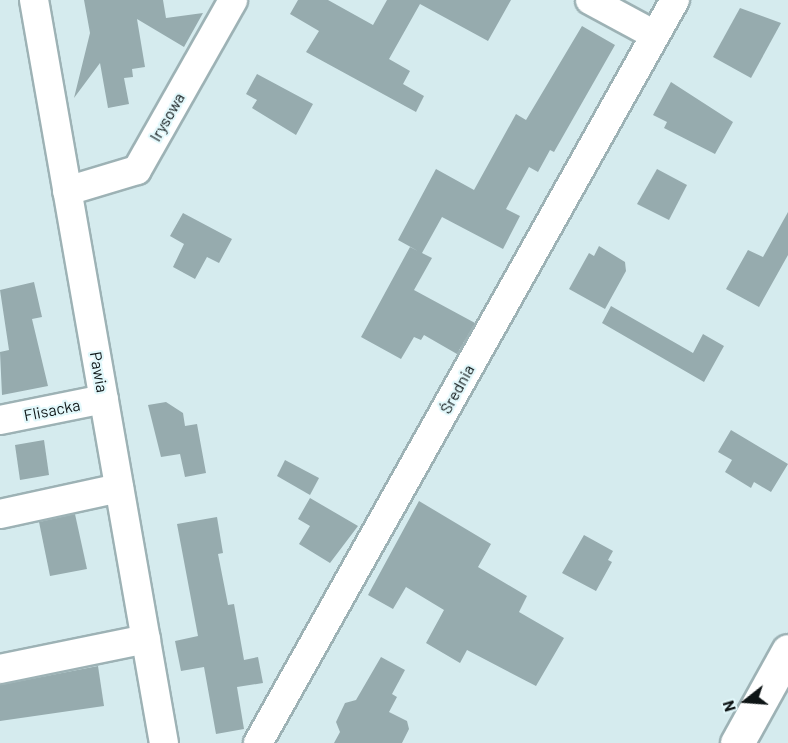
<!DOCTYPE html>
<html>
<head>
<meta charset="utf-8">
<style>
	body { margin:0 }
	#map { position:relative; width:788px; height:743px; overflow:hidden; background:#d5ebee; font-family:Barlow,sans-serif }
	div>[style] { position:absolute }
	.building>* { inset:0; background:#96abae }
	.roads { filter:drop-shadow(2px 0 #9db2b5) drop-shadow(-2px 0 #9db2b5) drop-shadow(0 2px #9db2b5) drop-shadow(0 -2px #9db2b5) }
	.minor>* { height:28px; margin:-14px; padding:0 14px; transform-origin:14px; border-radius:14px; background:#fff }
	.major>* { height:33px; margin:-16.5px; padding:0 16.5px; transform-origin:16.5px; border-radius:16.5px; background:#fff }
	span { translate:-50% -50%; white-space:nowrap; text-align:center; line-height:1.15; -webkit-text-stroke:4.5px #e2f8fb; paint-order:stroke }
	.street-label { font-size:16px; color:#0e1516 }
	.north { position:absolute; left:716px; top:671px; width:60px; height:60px; -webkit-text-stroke:4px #e2f8fb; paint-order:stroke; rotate:253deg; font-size:16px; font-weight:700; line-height:24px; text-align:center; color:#0e1516 }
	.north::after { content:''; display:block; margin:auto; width:21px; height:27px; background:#0e1516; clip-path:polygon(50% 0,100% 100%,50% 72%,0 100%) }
</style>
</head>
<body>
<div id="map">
	<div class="building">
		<i style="clip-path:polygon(84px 0,163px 0,166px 18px,203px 13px,184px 47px,137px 19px,145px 67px,132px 69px,133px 77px,124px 78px,129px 104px,108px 108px,100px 63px,74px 98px,90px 33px)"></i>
		<i style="clip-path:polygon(298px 0,328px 0,373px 25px,387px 0,511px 0,488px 41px,420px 4px,389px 59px,410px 71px,403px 84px,424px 96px,416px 112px,306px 52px,319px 31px,290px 14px)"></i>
		<i style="clip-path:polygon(740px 8px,781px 23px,751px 78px,713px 57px)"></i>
		<i style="clip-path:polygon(582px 26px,615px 45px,554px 152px,550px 150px,538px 172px,529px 167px,506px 209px,520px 216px,503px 249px,442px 217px,422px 253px,432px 258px,414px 290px,475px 323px,457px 354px,424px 335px,421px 340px,414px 337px,401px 359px,361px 337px,410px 247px,418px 251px,398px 240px,436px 169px,474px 190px,516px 114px,526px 120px)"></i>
		<i style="clip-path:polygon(257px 74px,313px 104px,296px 135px,252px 108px,257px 100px,246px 94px)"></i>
		<i style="clip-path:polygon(671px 82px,733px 122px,715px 154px,664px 128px,667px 122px,653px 115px)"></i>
		<i style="clip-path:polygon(657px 169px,687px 185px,669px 220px,637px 204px)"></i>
		<i style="clip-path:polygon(788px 212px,788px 255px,759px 307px,726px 289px,748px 250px,763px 257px)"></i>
		<i style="clip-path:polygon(183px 213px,232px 239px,219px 263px,207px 257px,195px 279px,173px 267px,184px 244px,170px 236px)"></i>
		<i style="clip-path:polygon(599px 246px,625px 262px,626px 271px,605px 309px,569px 289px,589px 253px,594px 256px)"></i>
		<i style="clip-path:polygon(34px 282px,42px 317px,32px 319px,48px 386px,2px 395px,0 352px,9px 350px,0 290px)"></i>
		<i style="clip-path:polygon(611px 306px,693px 353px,703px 334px,724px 346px,704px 382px,602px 323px)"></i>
		<i style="clip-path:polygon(166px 402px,183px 413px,185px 426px,197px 424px,206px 473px,185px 477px,180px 454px,161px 457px,148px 405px)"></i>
		<i style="clip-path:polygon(731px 430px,788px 464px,771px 492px,754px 482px,751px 488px,725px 472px,732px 460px,718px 452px)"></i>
		<i style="clip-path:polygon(44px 440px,49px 475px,20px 480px,15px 445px)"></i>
		<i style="clip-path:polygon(285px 460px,319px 478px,310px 495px,277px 476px)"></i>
		<i style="clip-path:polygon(310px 498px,358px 526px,330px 563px,299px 544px,310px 526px,298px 519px)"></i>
		<i style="clip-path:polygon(419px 501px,491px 544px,478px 567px,527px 596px,519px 612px,564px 638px,536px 686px,467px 650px,460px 663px,426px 643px,444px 610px,406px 587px,393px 609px,368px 595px)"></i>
		<i style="clip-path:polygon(75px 514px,87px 569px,50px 576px,39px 522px)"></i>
		<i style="clip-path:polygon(217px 517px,223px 553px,218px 554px,228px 605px,234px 604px,244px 660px,258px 657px,263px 683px,237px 687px,244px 729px,216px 734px,204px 667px,181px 671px,175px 641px,198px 636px,177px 524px)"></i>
		<i style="clip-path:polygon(584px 535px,613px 551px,608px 560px,612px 562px,596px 591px,562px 573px)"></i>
		<i style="clip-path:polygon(381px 657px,405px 670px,392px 694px,397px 697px,389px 712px,407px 721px,409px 729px,402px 743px,334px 743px,340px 732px,336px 722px,345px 703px,356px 700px)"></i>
		<i style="clip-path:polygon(98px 666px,104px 706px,0 721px,0 685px)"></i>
	</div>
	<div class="roads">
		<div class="minor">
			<i style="left:34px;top:0;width:754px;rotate:80.08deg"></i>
			<i style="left:590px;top:0;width:72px;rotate:28.4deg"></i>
			<i style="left:67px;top:191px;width:73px;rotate:-16.7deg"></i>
			<i style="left:137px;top:170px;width:195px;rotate:-60.5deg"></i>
			<i style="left:0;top:420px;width:106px;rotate:-11.4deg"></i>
			<i style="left:0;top:514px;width:122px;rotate:-12.3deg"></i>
			<i style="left:0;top:669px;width:149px;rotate:-11.6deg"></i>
			<i style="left:258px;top:743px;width:852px;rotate:-60.7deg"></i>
		</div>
		<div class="major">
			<i style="left:737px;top:743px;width:105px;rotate:-61deg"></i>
		</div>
	</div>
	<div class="street-label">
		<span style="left:167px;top:117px;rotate:-60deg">Irysowa</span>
		<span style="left:99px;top:372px;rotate:80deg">Pawia</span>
		<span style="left:457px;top:389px;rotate:-61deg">Średnia</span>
		<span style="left:52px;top:410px;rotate:-11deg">Flisacka</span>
	</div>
	<div class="north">N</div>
</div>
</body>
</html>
